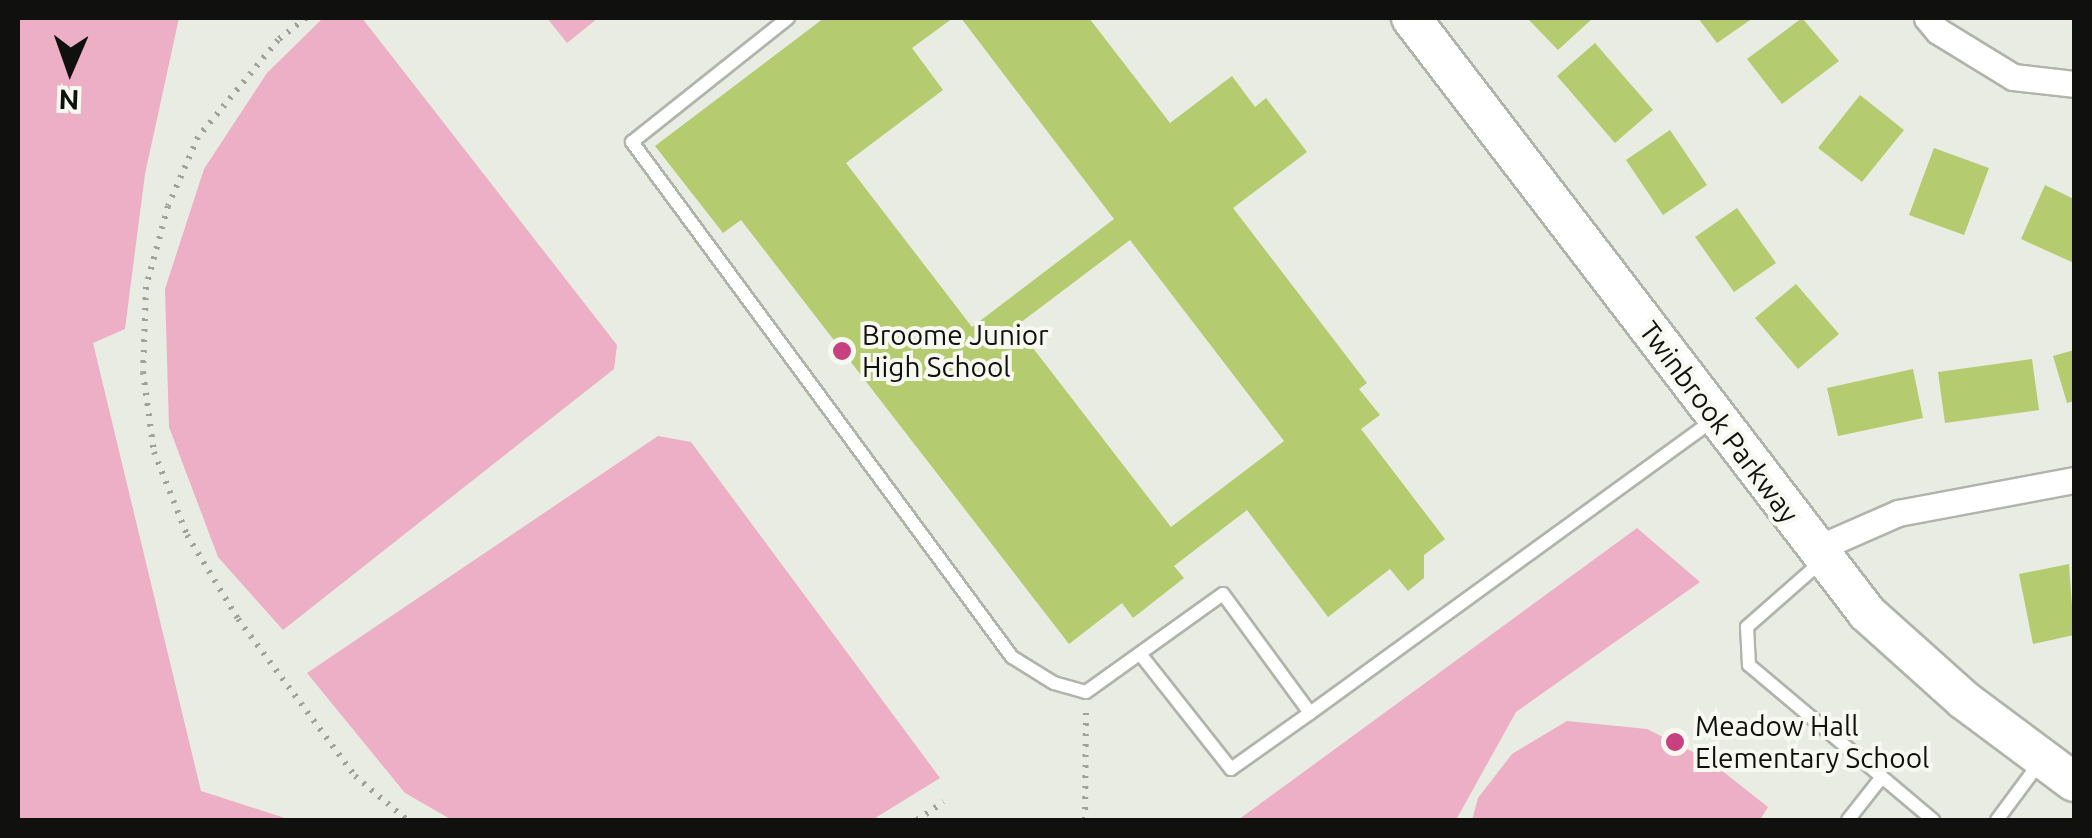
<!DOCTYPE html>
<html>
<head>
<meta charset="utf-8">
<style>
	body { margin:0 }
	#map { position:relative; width:2092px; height:838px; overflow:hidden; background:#e9ece2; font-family:Ubuntu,sans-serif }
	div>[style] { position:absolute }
	.green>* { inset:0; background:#ecafc5 }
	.building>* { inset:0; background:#b5cb6f }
	.path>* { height:6px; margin-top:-3px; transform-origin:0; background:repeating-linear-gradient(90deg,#a0a29a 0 2.5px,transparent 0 10.5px) }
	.roads { filter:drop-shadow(2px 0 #b1b4aa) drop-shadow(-2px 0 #b1b4aa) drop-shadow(0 2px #b1b4aa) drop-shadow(0 -2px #b1b4aa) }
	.lane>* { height:12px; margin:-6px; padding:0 6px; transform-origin:6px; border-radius:6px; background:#fff }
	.street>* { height:25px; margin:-12.5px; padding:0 12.5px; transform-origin:12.5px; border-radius:12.5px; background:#fff }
	.secondary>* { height:38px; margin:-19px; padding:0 19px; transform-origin:19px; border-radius:19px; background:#fff }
	.dots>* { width:28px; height:28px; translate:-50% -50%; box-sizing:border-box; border:5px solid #f7f9f0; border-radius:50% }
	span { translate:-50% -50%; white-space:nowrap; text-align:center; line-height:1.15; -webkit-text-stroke:8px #f7f9f0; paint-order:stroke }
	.poi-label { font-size:28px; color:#10110e }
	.left { translate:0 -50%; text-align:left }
	.street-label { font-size:28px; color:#10110e }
	.frame { position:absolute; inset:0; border:20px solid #10110e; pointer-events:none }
	.north { position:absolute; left:20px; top:20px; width:100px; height:100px; -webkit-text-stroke:8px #f7f9f0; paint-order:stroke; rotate:182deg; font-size:28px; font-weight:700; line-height:40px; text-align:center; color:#10110e }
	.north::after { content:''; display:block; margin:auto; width:35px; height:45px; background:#10110e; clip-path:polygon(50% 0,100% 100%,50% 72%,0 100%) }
</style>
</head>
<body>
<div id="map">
	<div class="green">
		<i style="clip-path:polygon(18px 18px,179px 18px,145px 174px,125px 329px,93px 343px,201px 791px,291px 820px,18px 820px)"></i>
		<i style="clip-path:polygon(323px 18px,362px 18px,617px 345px,614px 369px,283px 630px,218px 557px,169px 427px,165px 289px,204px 169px,267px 73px)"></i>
		<i style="clip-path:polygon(547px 18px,598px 18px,567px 43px)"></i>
		<i style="clip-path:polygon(658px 436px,691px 442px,940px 778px,872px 820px,452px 820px,405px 793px,307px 673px)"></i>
		<i style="clip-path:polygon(1637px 528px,1700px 582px,1516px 712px,1456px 820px,1238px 820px)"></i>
		<i style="clip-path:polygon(1567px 721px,1647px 729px,1707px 759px,1768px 807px,1760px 820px,1472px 820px,1478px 798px,1512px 754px)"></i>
	</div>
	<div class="building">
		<i style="clip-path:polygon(evenodd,824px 18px,953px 18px,912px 48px,943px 90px,846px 163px,972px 327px,1114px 219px,961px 18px,1089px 18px,1170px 123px,1232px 76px,1255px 107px,1266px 98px,1307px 152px,1233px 208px,1367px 383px,1359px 389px,1380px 415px,1361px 429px,1445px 539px,1424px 555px,1424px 578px,1408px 591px,1390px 569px,1328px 617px,1247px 510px,1174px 566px,1184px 578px,1133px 618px,1122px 603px,1069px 644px,741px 220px,723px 233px,655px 146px,824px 18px,1130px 240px,1284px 441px,1171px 527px,1016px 326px,1130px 240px)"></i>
		<i style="clip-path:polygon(1527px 18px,1593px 18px,1558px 50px)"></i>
		<i style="clip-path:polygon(1698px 18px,1753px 18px,1717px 43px)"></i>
		<i style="clip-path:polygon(1802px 18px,1839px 61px,1782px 104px,1747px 59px)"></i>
		<i style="clip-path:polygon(1595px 43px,1653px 110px,1615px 143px,1557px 76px)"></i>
		<i style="clip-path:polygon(1860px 95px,1904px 130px,1862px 182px,1818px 148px)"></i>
		<i style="clip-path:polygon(1670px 130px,1707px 185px,1663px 215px,1626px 160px)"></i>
		<i style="clip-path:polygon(1934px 148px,1989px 168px,1964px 235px,1909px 215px)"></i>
		<i style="clip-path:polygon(2045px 185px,2074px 199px,2074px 263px,2021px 239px)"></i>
		<i style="clip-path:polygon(1737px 208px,1776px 263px,1734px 292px,1695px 237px)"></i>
		<i style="clip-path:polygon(1796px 284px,1839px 334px,1798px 369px,1755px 318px)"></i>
		<i style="clip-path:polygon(2074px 350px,2074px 401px,2067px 403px,2053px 356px)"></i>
		<i style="clip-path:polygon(2032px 359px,2039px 410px,1945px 423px,1938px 372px)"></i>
		<i style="clip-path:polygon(1913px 369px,1923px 418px,1838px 436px,1827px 388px)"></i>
		<i style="clip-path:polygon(2069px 564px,2074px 635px,2033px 644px,2019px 574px)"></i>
	</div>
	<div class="path">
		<i style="left:306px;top:18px;width:36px;rotate:142deg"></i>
		<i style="left:278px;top:40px;width:126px;rotate:129.5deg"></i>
		<i style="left:198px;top:137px;width:75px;rotate:113.5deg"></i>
		<i style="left:168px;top:206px;width:84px;rotate:105.2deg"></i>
		<i style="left:146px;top:287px;width:85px;rotate:92deg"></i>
		<i style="left:143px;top:372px;width:81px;rotate:82.2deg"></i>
		<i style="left:154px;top:452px;width:89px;rotate:68.3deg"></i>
		<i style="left:187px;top:535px;width:98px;rotate:58.7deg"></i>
		<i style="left:238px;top:619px;width:196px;rotate:53.3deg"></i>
		<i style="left:355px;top:776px;width:68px;rotate:40.2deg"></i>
		<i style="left:917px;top:820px;width:32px;rotate:-34deg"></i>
		<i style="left:1085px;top:820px;width:107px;rotate:-89.5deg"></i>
	</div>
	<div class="roads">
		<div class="lane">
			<i style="left:788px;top:18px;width:199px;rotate:141.5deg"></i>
			<i style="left:632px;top:142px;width:640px;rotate:53.58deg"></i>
			<i style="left:1012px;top:657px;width:49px;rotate:31.8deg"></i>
			<i style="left:1054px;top:683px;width:33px;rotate:16deg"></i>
			<i style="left:1086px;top:692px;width:168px;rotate:-35.6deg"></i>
			<i style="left:1223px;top:594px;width:147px;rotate:53.8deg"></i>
			<i style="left:1310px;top:713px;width:97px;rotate:144.7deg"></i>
			<i style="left:1231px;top:769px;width:145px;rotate:-128.3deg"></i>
			<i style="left:1822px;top:561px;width:100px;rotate:138.7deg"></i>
			<i style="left:1747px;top:627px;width:38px;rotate:87deg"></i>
			<i style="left:1749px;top:665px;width:241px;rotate:40.1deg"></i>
			<i style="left:1310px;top:713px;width:497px;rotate:-36deg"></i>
			<i style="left:1848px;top:820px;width:55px;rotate:-51.7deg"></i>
			<i style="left:1997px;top:820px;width:72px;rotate:-53.4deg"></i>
		</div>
		<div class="street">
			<i style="left:1927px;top:18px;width:17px;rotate:50deg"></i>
			<i style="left:1938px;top:31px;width:88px;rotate:31.5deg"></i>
			<i style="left:2013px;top:77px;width:61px;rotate:6.5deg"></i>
			<i style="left:1816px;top:549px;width:90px;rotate:-23.7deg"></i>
			<i style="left:1898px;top:513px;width:179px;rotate:-10.6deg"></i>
		</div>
		<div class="secondary">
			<i style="left:1411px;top:18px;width:750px;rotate:52.53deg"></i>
			<i style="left:1867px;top:613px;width:130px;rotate:41.9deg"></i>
			<i style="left:1964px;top:700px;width:137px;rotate:36.7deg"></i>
		</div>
	</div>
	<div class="dots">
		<i style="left:842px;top:351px;background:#c7407f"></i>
		<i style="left:1675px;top:742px;background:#c7407f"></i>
	</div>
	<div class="poi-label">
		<span class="left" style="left:862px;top:351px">Broome Junior<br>High School</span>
		<span class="left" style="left:1695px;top:742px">Meadow Hall<br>Elementary School</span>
	</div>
	<div class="street-label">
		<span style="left:1719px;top:422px;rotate:53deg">Twinbrook Parkway</span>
	</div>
	<div class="frame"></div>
	<div class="north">N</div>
</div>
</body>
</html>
